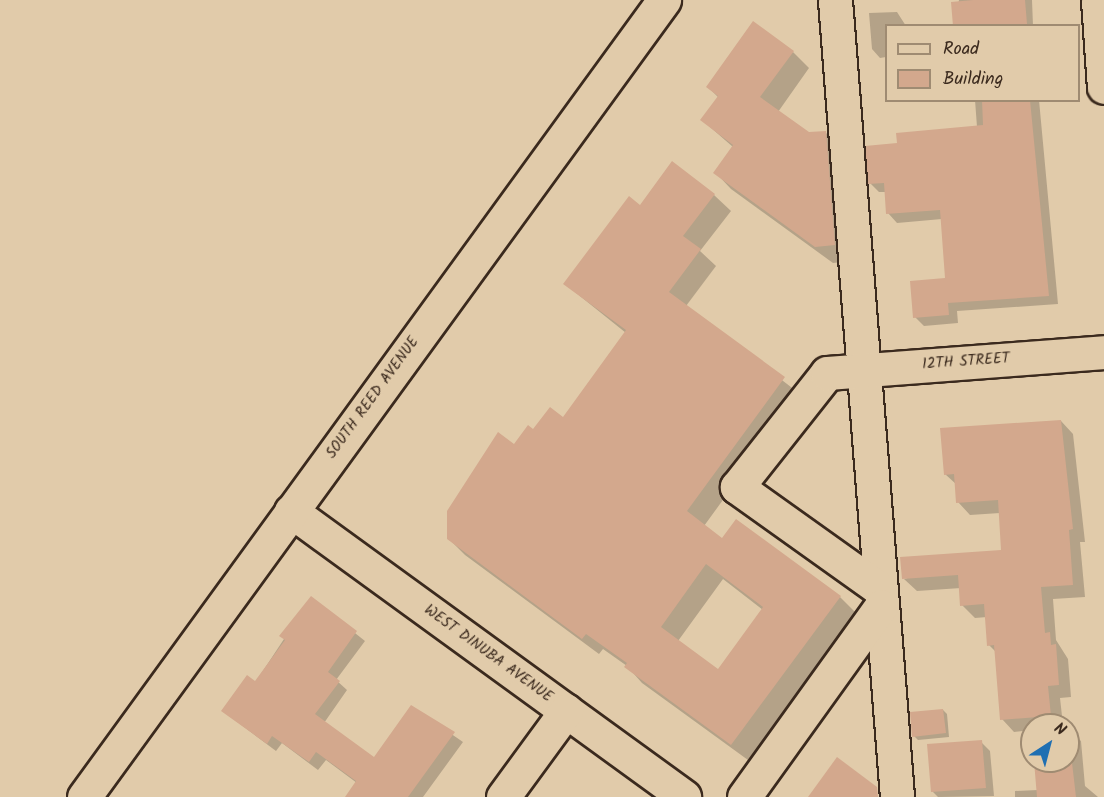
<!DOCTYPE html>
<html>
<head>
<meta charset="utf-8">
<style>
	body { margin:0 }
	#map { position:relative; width:1104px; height:797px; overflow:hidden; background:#e1cbaa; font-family:Kalam,sans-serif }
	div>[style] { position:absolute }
	.shadow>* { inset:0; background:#0003 }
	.building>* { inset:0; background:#d3a88d }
	.roads { filter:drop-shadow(2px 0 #3b2a1e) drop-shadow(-2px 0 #3b2a1e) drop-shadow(0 2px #3b2a1e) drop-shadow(0 -2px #3b2a1e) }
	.minor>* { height:33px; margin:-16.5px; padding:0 16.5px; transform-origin:16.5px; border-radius:16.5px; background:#e1cbaa }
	span { translate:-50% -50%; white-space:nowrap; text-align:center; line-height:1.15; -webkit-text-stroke:5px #e1cbaa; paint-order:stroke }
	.street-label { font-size:15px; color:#3b2a1e }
	.legend { position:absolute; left:885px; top:24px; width:195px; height:78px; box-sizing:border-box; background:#e1cbaa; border:2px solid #9f8b72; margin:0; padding:8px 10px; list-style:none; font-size:18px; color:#3b2a1e }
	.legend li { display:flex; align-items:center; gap:12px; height:30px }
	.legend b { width:30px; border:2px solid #9f8b72 }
	.north { position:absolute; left:1020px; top:713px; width:60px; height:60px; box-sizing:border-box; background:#e1cbaa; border:2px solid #9f8b72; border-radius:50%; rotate:36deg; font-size:16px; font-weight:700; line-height:24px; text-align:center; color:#3b2a1e }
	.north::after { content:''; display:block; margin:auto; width:21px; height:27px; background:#1f6fb2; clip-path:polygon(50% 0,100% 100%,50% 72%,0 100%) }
</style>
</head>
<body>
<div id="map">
	<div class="shadow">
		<i style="clip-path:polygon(959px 0,1032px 0,1033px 26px,954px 26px)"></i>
		<i style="clip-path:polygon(897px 12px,906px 26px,886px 26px,886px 57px,880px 58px,872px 49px,869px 13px)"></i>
		<i style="clip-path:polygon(793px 52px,809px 68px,778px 112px,808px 134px,826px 133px,842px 149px,851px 261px,833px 263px,731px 189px,715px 172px,733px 147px,702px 120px,719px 98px,708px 87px)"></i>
		<i style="clip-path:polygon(975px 100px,1039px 100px,1058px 304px,957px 311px,958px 323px,924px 326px,915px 317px,947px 279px,942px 219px,897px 223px,888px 213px,886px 192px,879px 192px,870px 183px,898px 145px,977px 127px)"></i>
		<i style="clip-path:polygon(evenodd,714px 195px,731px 211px,700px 251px,716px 266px,686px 306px,800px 394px,704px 526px,723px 540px,840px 597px,856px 613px,748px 760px,642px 683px,627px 666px,603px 649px,599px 654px,465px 555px,449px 539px,514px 446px,534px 431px,563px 419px,626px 333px,565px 284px,640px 207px,714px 195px,723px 579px,763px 610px,719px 671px,678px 641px,723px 579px)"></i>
		<i style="clip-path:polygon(1061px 421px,1073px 434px,1085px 542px,1080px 542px,1085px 597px,1053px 599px,1056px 640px,1068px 659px,1071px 697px,1060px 698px,1063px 725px,1032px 725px,1032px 730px,1014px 732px,1002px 719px,996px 652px,989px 645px,987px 617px,975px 618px,962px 605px,961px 588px,917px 591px,904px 579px,1003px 552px,1000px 513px,970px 515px,958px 502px,957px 485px,945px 474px)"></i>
		<i style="clip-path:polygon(311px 598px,365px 641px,336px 680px,347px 690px,324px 723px,374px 759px,412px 707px,463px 742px,423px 797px,353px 797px,357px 783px,326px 760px,318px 770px,282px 743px,276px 751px,223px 711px,255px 683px)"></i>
		<i style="clip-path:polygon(943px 710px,947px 714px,949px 737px,918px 740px,914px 736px)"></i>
		<i style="clip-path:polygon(1068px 729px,1081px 741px,1085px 786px,1098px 797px,1015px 797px,1015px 791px,1038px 790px,1068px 761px)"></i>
		<i style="clip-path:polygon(981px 742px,990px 751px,994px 796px,938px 797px,932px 791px)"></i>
	</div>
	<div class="building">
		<i style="clip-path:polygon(973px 0,1025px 0,1027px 24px,953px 26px,951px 2px)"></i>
		<i style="clip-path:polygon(753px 21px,794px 51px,760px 97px,809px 132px,826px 131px,835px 245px,815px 247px,713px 173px,733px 145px,700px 120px,718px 96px,706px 87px)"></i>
		<i style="clip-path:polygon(982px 100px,1030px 100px,1049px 296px,948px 303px,949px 315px,913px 318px,910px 281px,945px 278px,940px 210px,886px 214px,884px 183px,868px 184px,865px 146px,897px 143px,896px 133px,983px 125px)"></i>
		<i style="clip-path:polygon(evenodd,672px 161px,715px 194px,683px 236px,701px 249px,669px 292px,785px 377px,687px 511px,722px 538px,736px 519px,841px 596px,731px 745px,624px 667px,627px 663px,586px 634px,582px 639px,447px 539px,447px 511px,498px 432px,514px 444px,528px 425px,533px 429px,550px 407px,563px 417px,626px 330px,563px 284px,629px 196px,640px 205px,672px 161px,706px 564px,763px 607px,718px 669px,661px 627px,706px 564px)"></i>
		<i style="clip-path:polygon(1061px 420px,1073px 529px,1069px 530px,1073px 585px,1041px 587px,1045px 633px,1050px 632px,1051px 645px,1056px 644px,1059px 685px,1048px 686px,1051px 716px,1000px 720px,994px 645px,987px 646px,984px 604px,960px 606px,958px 575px,902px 579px,900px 557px,1001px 550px,998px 500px,956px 503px,954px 474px,944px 475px,940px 428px)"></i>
		<i style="clip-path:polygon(311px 596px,357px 631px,328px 672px,340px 681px,315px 714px,374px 757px,411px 705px,455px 732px,408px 797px,345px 797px,356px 781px,316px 752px,309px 762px,272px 736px,267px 744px,221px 711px,247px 675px,255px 681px,285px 640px,279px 636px)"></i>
		<i style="clip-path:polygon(943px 709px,946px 733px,912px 737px,910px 712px)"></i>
		<i style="clip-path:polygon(1068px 728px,1076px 797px,1037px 797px,1034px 761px,1068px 761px)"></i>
		<i style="clip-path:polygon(982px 740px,986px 788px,931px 792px,927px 744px)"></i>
		<i style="clip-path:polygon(837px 757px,877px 787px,878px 797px,808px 797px)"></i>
	</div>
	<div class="roads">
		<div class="minor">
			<i style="left:835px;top:0;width:799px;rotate:85.55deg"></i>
			<i style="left:1098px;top:0;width:87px;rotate:86.1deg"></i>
			<i style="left:291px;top:511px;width:486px;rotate:36deg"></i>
			<i style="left:880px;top:589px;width:176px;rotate:-144.5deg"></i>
			<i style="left:737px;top:487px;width:145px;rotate:-51.7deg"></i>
			<i style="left:827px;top:373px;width:278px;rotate:-4.3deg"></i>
			<i style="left:84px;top:797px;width:986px;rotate:-53.96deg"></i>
			<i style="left:503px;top:797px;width:107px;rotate:-53.8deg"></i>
			<i style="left:744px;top:797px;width:235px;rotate:-54.3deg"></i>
		</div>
	</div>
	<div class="street-label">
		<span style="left:966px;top:362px;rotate:-4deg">12TH STREET</span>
		<span style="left:373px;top:398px;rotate:-54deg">SOUTH REED AVENUE</span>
		<span style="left:488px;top:654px;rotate:36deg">WEST DINUBA AVENUE</span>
	</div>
	<ul class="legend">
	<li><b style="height:8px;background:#e1cbaa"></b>Road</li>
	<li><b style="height:16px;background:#d3a88d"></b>Building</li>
	</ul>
	<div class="north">N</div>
</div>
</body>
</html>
